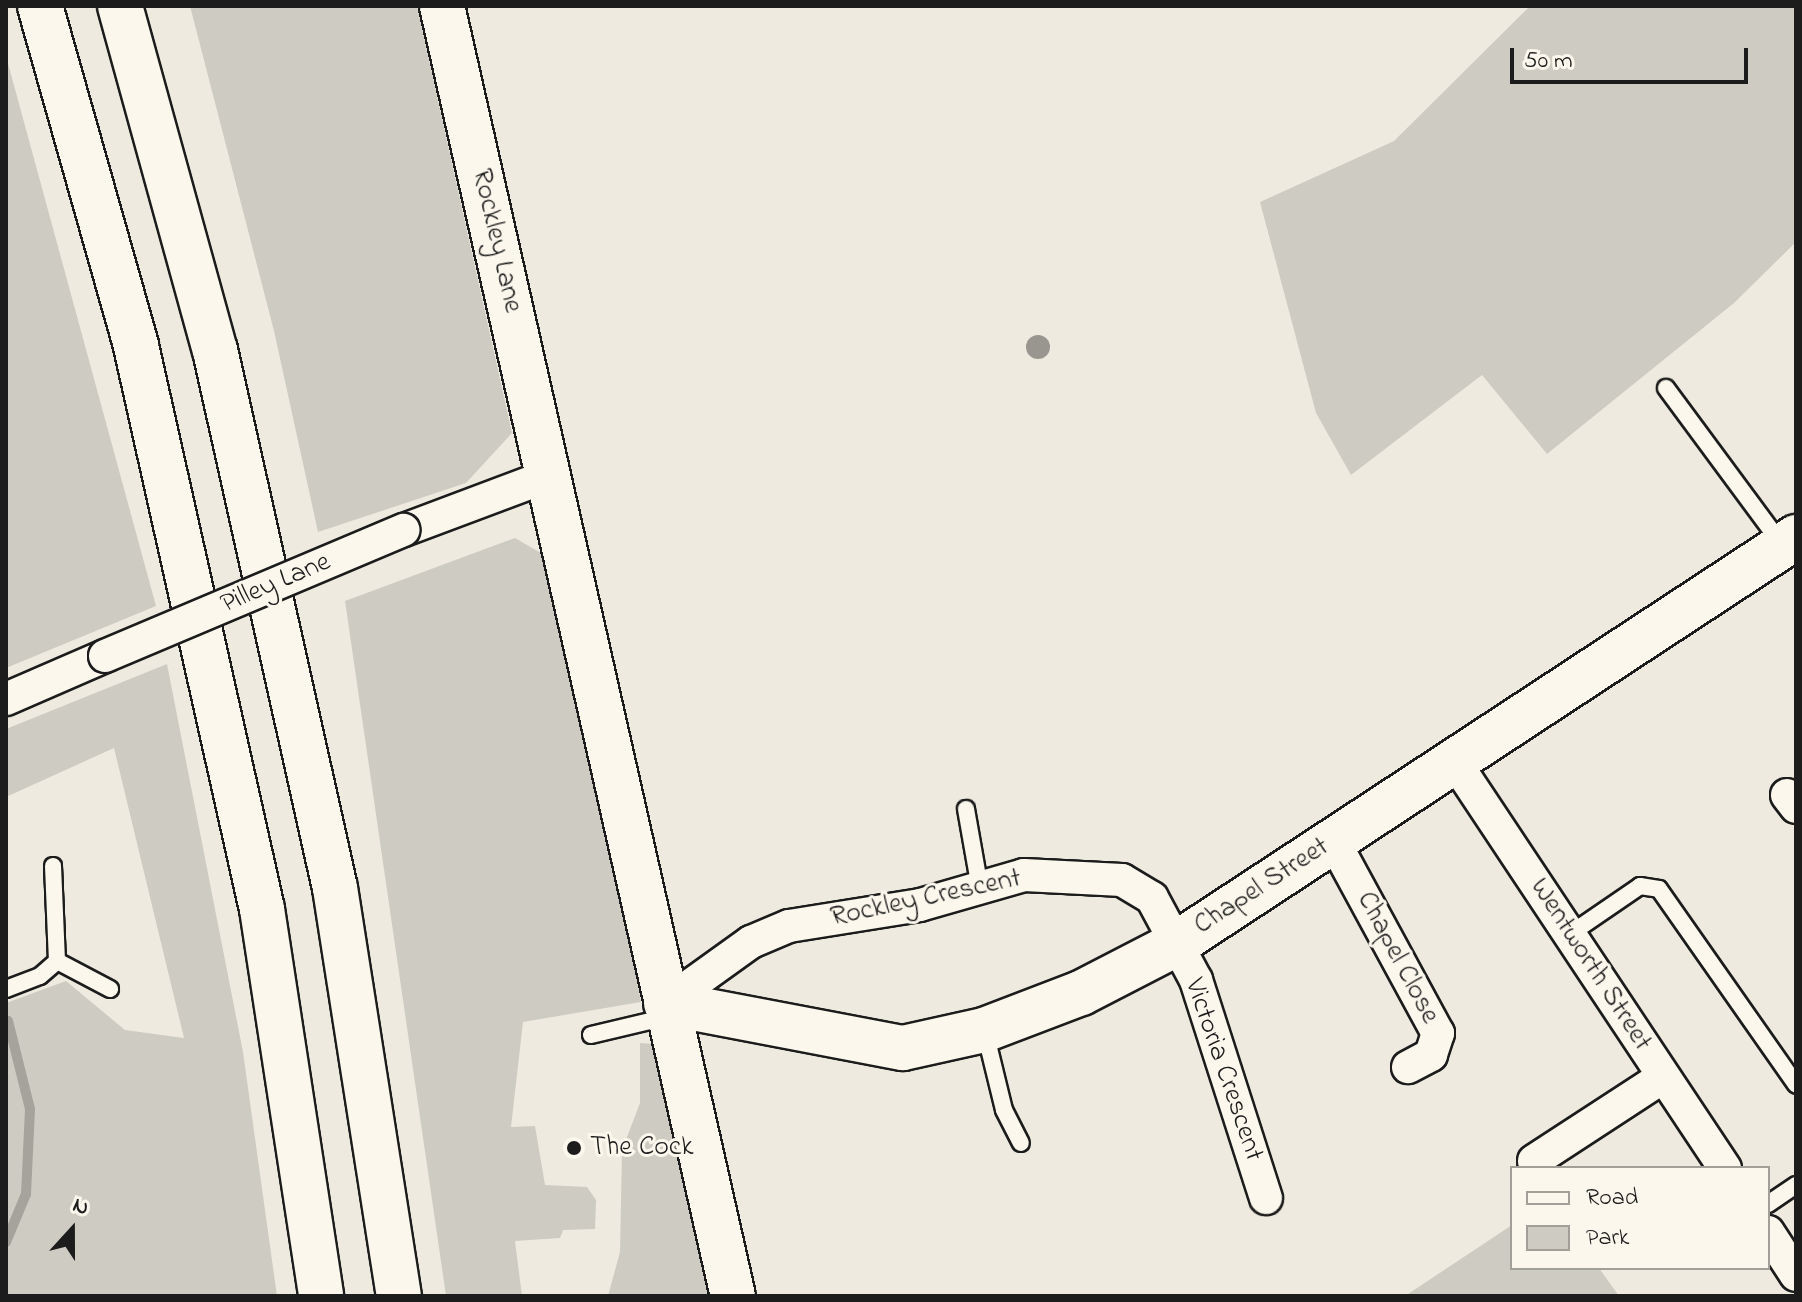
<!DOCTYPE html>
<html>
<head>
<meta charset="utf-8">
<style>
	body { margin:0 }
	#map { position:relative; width:1802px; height:1302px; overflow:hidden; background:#eeeadf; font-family:"Indie Flower",sans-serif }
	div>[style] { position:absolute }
	.green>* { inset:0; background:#ceccc2 }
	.stream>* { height:10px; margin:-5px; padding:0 5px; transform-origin:5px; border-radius:5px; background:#a6a39d }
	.roads { filter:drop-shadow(2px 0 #1c1c1c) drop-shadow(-2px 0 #1c1c1c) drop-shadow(0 2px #1c1c1c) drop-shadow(0 -2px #1c1c1c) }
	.lane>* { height:16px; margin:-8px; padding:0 8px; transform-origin:8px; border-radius:8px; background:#fbf7ec }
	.street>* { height:32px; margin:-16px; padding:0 16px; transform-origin:16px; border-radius:16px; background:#fbf7ec }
	.secondary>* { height:44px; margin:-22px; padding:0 22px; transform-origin:22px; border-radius:22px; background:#fbf7ec }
	.highway>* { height:44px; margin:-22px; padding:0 22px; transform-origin:22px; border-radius:22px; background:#fbf7ec }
	.bridges { filter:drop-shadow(2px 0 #1c1c1c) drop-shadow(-2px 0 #1c1c1c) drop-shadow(0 2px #1c1c1c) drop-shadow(0 -2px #1c1c1c) }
	.street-bridge>* { height:32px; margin:-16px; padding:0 16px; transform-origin:16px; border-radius:16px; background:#fbf7ec }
	.trees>* { width:24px; height:24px; margin:-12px; border-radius:50%; background:#98968f }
	.dots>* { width:22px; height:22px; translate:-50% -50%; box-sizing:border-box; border:4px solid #fbf7ec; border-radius:50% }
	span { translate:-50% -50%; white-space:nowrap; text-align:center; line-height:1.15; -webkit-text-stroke:6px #fbf7ec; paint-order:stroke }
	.street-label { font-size:28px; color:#1c1c1c }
	.poi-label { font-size:28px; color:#1c1c1c }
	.left { translate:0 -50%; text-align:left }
	.frame { position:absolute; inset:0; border:8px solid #1c1c1c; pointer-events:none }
	.legend { position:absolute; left:1510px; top:1166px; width:260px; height:104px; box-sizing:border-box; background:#fbf7ec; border:2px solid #a29f99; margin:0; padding:10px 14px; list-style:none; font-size:24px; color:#1c1c1c }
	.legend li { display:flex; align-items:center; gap:16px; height:40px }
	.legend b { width:40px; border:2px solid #a29f99 }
	.north { position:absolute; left:32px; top:1190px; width:80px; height:80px; -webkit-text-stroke:6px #fbf7ec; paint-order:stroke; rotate:21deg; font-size:22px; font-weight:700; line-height:32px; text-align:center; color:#1c1c1c }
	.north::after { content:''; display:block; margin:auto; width:28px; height:36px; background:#1c1c1c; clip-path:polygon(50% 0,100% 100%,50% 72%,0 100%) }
	.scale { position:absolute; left:1510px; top:48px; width:238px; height:36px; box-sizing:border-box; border:4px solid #1c1c1c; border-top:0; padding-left:10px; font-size:24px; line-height:28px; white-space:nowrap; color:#1c1c1c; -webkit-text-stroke:6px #fbf7ec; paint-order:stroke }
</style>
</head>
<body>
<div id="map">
	<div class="green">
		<i style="clip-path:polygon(190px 6px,417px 6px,512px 433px,466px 483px,318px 532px,274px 331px)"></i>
		<i style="clip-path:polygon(1530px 6px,1796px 6px,1796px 242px,1734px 303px,1547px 454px,1482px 375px,1351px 475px,1316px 413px,1260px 202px,1394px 141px)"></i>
		<i style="clip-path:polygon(6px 56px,156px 606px,6px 668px)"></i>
		<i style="clip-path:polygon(515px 538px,546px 556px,597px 766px,641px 1002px,523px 1022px,511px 1127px,535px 1126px,545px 1185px,587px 1187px,596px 1200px,595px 1229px,563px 1230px,560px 1238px,515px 1241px,522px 1296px,446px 1296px,345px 601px)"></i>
		<i style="clip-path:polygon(167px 664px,243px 1052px,277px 1296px,6px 1296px,6px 1003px,66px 981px,125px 1030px,184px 1038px,114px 748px,6px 797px,6px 729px)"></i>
		<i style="clip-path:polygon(640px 1043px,655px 1044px,714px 1296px,608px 1296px,620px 1252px,622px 1150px,640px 1103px)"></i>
		<i style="clip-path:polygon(1512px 1225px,1512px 1268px,1599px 1268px,1619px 1296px,1405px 1296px)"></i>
	</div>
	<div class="stream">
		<i style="left:6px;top:1242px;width:52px;rotate:-67.4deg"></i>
		<i style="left:26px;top:1194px;width:85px;rotate:-87.3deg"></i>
		<i style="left:30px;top:1109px;width:91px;rotate:-104deg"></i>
	</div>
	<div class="roads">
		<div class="lane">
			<i style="left:1666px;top:388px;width:195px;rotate:53.5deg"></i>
			<i style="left:966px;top:809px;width:80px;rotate:80deg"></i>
			<i style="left:53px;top:866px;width:95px;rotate:87.6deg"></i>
			<i style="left:1570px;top:934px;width:85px;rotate:-34.4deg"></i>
			<i style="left:1640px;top:886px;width:19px;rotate:9deg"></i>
			<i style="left:1659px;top:889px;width:239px;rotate:55deg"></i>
			<i style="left:57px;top:961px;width:60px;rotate:27.8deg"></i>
			<i style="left:6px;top:989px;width:36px;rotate:-21deg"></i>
			<i style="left:40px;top:976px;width:23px;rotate:-41deg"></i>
			<i style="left:985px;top:1032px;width:80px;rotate:76.3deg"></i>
			<i style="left:1004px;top:1110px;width:37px;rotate:63deg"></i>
			<i style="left:591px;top:1035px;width:78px;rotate:-13.3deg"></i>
			<i style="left:1768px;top:1204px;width:34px;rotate:-34deg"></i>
		</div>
		<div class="street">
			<i style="left:404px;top:530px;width:154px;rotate:-20.6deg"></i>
			<i style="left:6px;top:699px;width:108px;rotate:-23.5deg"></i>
			<i style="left:1455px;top:762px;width:488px;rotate:56.4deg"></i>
			<i style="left:1787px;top:795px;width:15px;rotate:53deg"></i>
			<i style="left:1333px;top:840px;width:220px;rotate:61.5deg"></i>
			<i style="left:1438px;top:1033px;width:23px;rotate:108deg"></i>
			<i style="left:1431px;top:1055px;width:26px;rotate:152deg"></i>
			<i style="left:666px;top:1003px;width:105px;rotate:-35.7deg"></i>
			<i style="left:751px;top:942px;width:41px;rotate:-22.8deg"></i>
			<i style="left:789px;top:926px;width:133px;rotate:-9.1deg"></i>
			<i style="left:920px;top:905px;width:108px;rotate:-16.1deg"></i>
			<i style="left:1024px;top:875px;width:98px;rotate:2.9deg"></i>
			<i style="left:1122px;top:880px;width:35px;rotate:31deg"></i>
			<i style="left:1152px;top:898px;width:93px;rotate:61.8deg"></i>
			<i style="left:1196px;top:980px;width:229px;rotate:72.2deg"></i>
			<i style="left:1534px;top:1161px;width:154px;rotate:-33.1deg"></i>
			<i style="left:1768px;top:1232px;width:51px;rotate:56.9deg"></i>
		</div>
		<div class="secondary">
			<i style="left:442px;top:6px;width:1322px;rotate:77.29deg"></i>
			<i style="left:666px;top:1003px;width:241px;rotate:10.8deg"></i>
			<i style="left:903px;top:1048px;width:83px;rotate:-12.5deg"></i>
			<i style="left:984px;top:1030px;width:104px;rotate:-20.9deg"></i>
			<i style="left:1081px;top:993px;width:107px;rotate:-27.3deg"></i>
			<i style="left:1176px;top:944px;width:742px;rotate:-33.28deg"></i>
		</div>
		<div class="highway">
			<i style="left:40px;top:6px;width:353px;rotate:74.2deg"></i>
			<i style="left:136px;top:346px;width:577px;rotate:77.39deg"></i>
			<i style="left:262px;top:909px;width:391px;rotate:81.3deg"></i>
			<i style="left:120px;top:6px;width:357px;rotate:74.6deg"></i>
			<i style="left:215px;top:350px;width:551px;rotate:77.43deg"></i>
			<i style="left:335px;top:888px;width:413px;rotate:81.1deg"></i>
		</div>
	</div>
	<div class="bridges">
		<div class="street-bridge">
			<i style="left:105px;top:656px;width:324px;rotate:-22.9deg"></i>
		</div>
	</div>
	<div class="trees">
		<i style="left:1038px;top:347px"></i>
	</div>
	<div class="dots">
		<i style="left:574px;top:1148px;background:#1c1c1c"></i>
	</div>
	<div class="street-label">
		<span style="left:496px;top:241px;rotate:77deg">Rockley Lane</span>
		<span style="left:276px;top:584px;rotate:-23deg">Pilley Lane</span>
		<span style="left:1262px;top:887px;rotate:-33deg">Chapel Street</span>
		<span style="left:926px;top:899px;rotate:-12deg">Rockley Crescent</span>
		<span style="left:1397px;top:958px;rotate:62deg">Chapel Close</span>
		<span style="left:1590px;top:965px;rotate:57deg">Wentworth Street</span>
		<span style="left:1223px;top:1070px;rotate:71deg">Victoria Crescent</span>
	</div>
	<div class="poi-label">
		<span class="left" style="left:590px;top:1148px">The Cock</span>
	</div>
	<div class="frame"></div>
	<ul class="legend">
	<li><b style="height:10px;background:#fbf7ec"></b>Road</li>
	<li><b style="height:22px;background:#ceccc2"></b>Park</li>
	</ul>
	<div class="north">N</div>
	<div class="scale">50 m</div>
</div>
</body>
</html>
